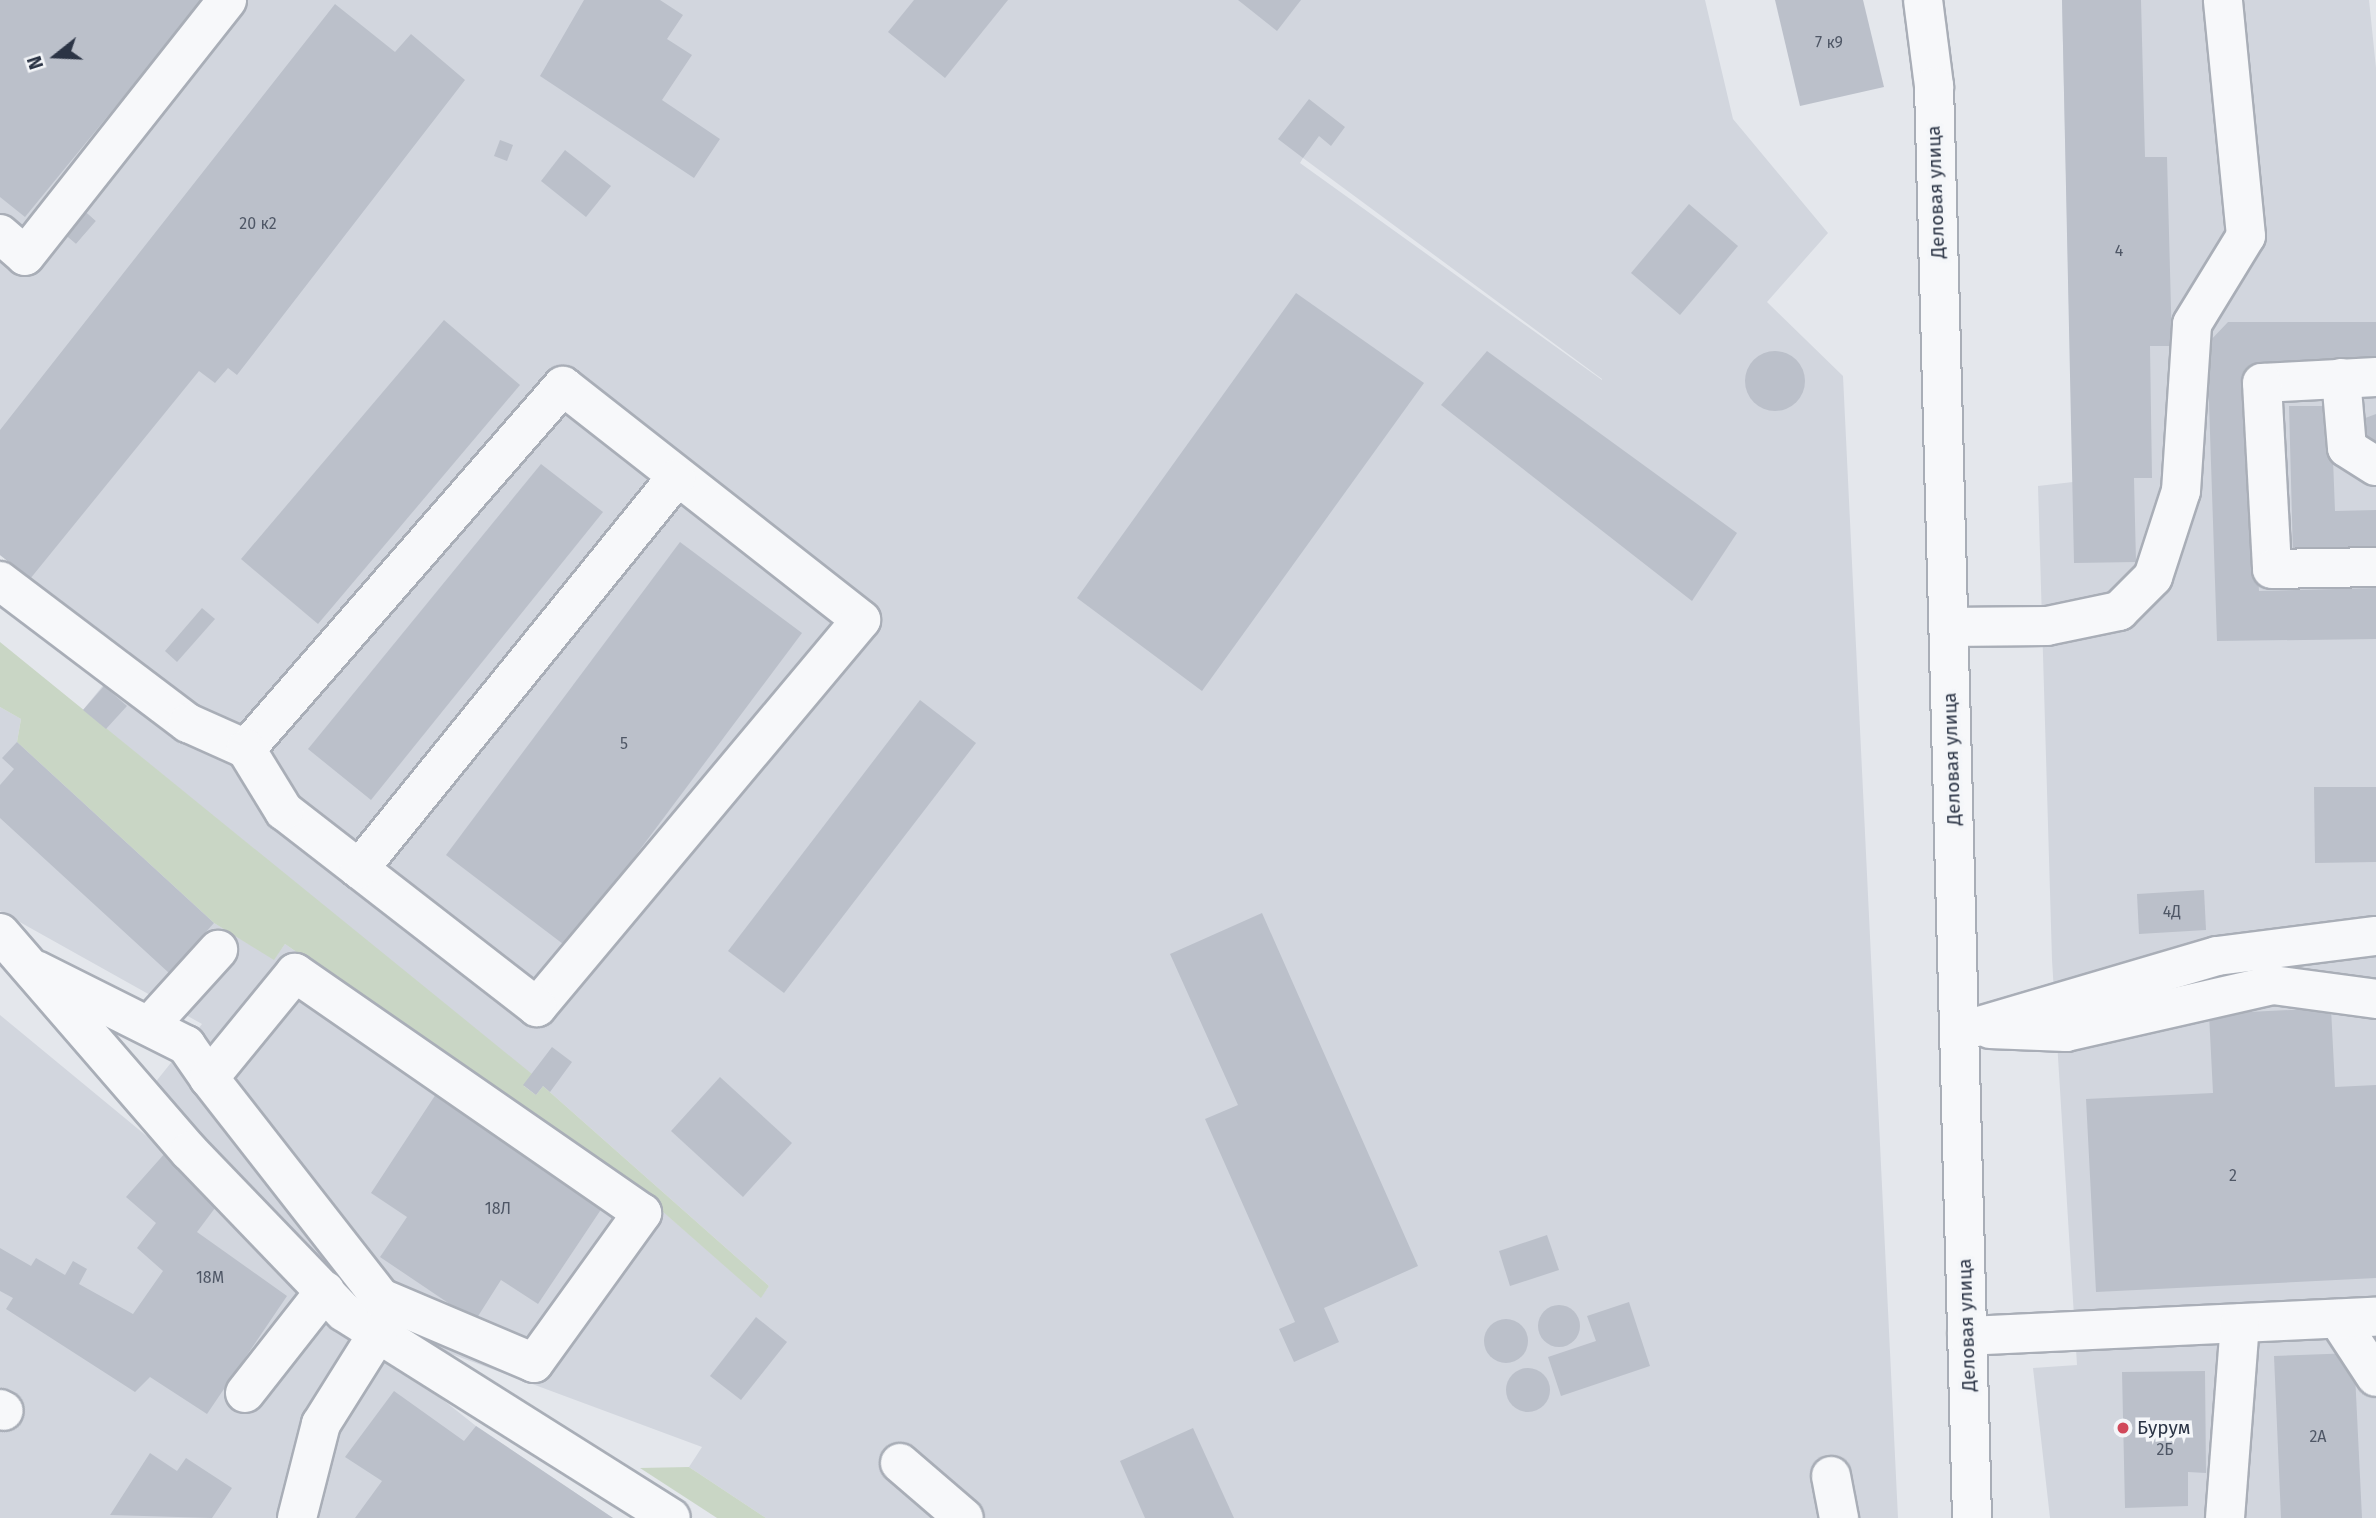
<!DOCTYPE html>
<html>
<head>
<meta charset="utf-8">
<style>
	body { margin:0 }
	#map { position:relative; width:2376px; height:1518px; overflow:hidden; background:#e4e7ec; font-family:"Fira Sans",sans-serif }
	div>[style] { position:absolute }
	.built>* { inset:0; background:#d2d6de }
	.green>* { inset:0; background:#c9d6c5 }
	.building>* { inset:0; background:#bbc0ca }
	.round { border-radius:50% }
	.roads { filter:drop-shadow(2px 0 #a9aeb7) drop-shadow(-2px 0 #a9aeb7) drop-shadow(0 2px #a9aeb7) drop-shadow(0 -2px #a9aeb7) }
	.minor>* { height:38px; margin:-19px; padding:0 19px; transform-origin:19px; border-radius:19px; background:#f7f8fa }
	.dots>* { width:19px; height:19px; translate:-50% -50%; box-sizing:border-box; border:4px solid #f4f6f9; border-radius:50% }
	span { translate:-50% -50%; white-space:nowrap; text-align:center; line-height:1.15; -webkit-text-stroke:7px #f4f6f9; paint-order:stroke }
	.number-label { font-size:16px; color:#4f5766 }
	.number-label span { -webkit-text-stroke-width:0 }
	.street-label { font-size:19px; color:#2b3445 }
	.poi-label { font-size:19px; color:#2b3445 }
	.left { translate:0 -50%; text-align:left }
	.north { position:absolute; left:21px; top:21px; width:70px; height:70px; -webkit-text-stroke:5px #f4f6f9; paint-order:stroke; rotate:252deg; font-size:19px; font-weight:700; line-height:28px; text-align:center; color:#2b3445 }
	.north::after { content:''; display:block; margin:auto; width:24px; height:32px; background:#2b3445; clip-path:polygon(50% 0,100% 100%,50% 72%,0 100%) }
</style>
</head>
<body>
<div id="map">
	<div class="built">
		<i style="clip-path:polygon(evenodd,0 0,1705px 0,1733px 119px,1828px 233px,1767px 302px,1843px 376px,1898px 1518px,766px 1518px,689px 1467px,702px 1447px,430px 1346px,353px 1300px,154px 1084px,202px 1024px,0 911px,0 707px,21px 719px,17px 742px,214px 923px,274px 959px,285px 944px,629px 1182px,761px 1297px,769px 1286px,543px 1086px,536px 1095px,523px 1085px,531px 1074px,83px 710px,130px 652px,0 555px,0 0,1303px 158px,1602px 379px,1602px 380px,1300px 163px,1303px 158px,0 0,78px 205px,96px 221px,76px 244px,57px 228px,78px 205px)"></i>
		<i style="clip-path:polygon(2062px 0,2369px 0,2376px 68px,2376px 1518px,2050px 1518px,2033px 1368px,2077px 1365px,2052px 960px,2038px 486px,2073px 482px)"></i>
		<i style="clip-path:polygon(0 1015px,166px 1152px,283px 1273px,476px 1426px,613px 1518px,0 1518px)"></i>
	</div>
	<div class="green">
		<i style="clip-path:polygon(0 642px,532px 1074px,524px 1086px,536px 1095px,543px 1086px,769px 1286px,761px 1298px,629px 1182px,285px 944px,274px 960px,214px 923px,17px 742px,21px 719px,0 707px)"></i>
		<i style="clip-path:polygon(689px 1467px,766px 1518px,717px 1518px,640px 1468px)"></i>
	</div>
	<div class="building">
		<i style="clip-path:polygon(0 0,203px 0,25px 217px,0 197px)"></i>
		<i style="clip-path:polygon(584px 0,660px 0,683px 15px,667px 39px,692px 55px,662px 100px,720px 139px,694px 178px,540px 76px)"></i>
		<i style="clip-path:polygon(914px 0,1008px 0,945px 78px,888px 32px)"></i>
		<i style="clip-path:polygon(1238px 0,1301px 0,1277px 31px)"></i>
		<i style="clip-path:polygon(1775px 0,1863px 0,1884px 87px,1800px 106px)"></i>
		<i style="clip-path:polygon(2062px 0,2141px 0,2145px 157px,2167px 157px,2172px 346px,2150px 346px,2152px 478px,2134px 478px,2136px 562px,2074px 563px)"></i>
		<i style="clip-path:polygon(335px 4px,395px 52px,411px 34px,465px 80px,237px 375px,228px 368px,215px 383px,199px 371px,30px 579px,0 555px,0 430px)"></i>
		<i style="clip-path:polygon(1309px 99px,1345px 127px,1331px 146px,1319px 136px,1303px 158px,1278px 139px)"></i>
		<i style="clip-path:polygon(500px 140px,513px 145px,507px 161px,494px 156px)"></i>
		<i style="clip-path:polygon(565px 150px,611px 186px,586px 217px,541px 181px)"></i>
		<i style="clip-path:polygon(1689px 204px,1738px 246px,1680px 315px,1631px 273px)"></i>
		<i style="clip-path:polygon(78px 205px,96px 221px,76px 244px,57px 228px)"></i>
		<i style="clip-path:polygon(1296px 293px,1424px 383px,1202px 691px,1077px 598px)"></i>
		<i style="clip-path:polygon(444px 320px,520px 385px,318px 624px,241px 559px)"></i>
		<i style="clip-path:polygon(2228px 322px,2376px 322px,2376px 364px,2247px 368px,2259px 591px,2376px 588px,2376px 639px,2217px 641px,2207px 344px)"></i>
		<i class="round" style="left:1745px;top:351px;width:60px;height:60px"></i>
		<i style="clip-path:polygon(1487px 351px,1737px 533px,1692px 601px,1441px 405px)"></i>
		<i style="clip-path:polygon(2289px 406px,2331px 406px,2335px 511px,2376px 510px,2376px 554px,2293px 556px)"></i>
		<i style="clip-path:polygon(2376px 414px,2376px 456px,2360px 420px)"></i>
		<i style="clip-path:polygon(541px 464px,603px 512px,371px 800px,308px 749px)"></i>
		<i style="clip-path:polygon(680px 542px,802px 633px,567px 947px,446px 855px)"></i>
		<i style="clip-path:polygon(202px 608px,215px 619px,177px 662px,165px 651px)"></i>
		<i style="clip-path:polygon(104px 686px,127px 706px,106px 729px,83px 710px)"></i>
		<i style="clip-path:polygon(920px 700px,976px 743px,784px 993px,728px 951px)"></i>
		<i style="clip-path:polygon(17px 742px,214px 923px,169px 973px,0 818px,0 785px,14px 769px,2px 758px)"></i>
		<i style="clip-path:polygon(2314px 787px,2376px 787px,2376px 862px,2315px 863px)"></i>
		<i style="clip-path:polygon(2204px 890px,2206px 930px,2139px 934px,2137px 894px)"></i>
		<i style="clip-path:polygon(1262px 913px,1418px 1266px,1324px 1308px,1339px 1342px,1294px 1362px,1279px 1329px,1295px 1322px,1205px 1119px,1238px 1105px,1170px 954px)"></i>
		<i style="clip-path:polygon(2331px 1008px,2335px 1087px,2376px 1085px,2376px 1278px,2096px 1292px,2086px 1099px,2213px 1093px,2209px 1014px)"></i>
		<i style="clip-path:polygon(552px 1047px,572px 1062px,550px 1092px,543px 1086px,536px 1095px,523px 1085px)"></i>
		<i style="clip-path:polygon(720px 1077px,792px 1143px,743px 1197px,671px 1131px)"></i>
		<i style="clip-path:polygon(438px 1091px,606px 1202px,538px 1304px,501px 1280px,475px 1321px,380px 1257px,407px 1217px,371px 1193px)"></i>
		<i style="clip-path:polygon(166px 1152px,218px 1204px,197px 1232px,287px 1296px,207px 1414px,150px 1377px,135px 1392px,6px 1309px,13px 1298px,0 1291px,0 1248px,31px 1266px,36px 1258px,65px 1275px,73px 1261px,87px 1269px,79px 1284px,133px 1314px,163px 1271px,137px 1248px,156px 1223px,126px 1197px)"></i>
		<i style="clip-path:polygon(1547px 1235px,1559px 1270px,1510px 1286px,1499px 1251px)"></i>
		<i style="clip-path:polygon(1629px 1302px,1650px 1366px,1561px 1396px,1548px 1357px,1596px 1341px,1587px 1316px)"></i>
		<i class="round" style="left:1538px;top:1305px;width:42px;height:42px"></i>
		<i style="clip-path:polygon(756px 1317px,787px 1342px,741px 1400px,710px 1376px)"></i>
		<i class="round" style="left:1484px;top:1319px;width:44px;height:44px"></i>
		<i style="clip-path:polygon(2354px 1353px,2362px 1518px,2281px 1518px,2274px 1356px)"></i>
		<i class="round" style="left:1506px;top:1368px;width:44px;height:44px"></i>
		<i style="clip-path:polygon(2205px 1371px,2206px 1473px,2188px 1472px,2188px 1506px,2125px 1508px,2122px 1372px)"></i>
		<i style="clip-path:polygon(394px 1391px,464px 1441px,476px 1426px,613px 1518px,355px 1518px,382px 1481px,345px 1457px)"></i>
		<i style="clip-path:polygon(1193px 1428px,1234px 1518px,1145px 1518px,1120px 1461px)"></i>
		<i style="clip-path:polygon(150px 1453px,177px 1471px,186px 1458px,232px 1488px,212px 1518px,110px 1515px)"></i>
	</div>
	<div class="roads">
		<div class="minor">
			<i style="left:1923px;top:0;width:87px;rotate:82.7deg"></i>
			<i style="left:1934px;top:86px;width:1433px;rotate:88.48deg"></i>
			<i style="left:0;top:234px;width:33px;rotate:41deg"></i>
			<i style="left:25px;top:256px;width:326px;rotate:-51.7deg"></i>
			<i style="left:2376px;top:377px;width:114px;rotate:177deg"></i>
			<i style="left:2262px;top:383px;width:186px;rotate:86.9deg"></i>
			<i style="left:2272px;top:569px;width:104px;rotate:-1.1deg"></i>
			<i style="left:2341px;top:378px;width:70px;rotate:85.1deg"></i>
			<i style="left:2347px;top:448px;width:34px;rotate:32deg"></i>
			<i style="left:0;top:581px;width:236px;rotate:37.1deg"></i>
			<i style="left:188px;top:723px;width:64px;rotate:24.1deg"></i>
			<i style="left:246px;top:749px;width:482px;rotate:-48.9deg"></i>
			<i style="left:563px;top:386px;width:379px;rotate:38.1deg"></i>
			<i style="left:861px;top:620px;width:505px;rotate:129.94deg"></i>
			<i style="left:537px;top:1007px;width:320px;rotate:-142.2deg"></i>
			<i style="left:284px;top:811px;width:73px;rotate:-121.5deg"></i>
			<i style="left:1948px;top:627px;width:99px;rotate:-0.6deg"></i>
			<i style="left:2047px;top:626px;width:74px;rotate:-11.8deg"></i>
			<i style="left:2119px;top:611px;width:48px;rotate:-45deg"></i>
			<i style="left:2153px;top:577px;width:90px;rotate:-72deg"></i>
			<i style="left:2181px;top:491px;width:167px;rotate:-86.2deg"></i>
			<i style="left:2192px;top:324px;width:103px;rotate:-58.5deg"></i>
			<i style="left:2246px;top:236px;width:237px;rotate:-95.6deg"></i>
			<i style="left:359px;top:869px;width:503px;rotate:-50.97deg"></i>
			<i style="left:0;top:933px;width:289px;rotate:49.1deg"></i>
			<i style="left:189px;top:1151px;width:223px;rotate:46.1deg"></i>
			<i style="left:344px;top:1312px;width:386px;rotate:32.2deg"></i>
			<i style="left:36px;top:970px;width:168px;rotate:26.6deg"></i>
			<i style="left:186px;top:1045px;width:40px;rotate:55.1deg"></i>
			<i style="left:209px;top:1078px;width:279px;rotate:52deg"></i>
			<i style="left:381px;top:1298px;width:166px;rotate:23deg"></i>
			<i style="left:534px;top:1363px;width:185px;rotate:-54.2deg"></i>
			<i style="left:642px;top:1213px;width:422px;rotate:-145.3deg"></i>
			<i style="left:295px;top:973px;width:136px;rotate:129.3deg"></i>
			<i style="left:149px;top:1026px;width:103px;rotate:-47.8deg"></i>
			<i style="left:1990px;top:1029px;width:76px;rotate:2.3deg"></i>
			<i style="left:2066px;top:1032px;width:212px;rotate:-12.8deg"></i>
			<i style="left:2273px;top:985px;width:104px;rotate:7.7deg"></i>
			<i style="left:1959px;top:1032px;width:269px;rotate:-16.4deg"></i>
			<i style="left:2217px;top:956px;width:160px;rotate:-7.2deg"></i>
			<i style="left:2338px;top:1319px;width:69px;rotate:56.8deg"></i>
			<i style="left:1967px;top:1336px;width:409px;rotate:-2.7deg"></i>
			<i style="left:245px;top:1393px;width:130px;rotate:-51.9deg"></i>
			<i style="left:0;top:1409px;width:4px;rotate:27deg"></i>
			<i style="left:900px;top:1463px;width:84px;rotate:40.7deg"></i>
			<i style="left:1831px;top:1476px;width:43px;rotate:79.2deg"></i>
			<i style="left:297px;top:1518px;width:97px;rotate:-75.7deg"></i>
			<i style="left:321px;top:1424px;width:107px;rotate:-57.9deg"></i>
			<i style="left:2225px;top:1518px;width:195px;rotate:-85.6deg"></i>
		</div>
	</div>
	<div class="dots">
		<i style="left:2123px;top:1428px;background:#d1495b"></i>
	</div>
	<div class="number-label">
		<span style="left:1829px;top:43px">7 к9</span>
		<span style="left:258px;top:224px">20 к2</span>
		<span style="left:2119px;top:251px">4</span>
		<span style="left:624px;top:744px">5</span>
		<span style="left:2172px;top:912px">4Д</span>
		<span style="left:2233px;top:1176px">2</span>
		<span style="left:498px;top:1209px">18Л</span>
		<span style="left:210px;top:1278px">18М</span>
		<span style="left:2318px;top:1437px">2А</span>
		<span style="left:2165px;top:1450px">2Б</span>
	</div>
	<div class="street-label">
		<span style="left:1936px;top:192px;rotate:-92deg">Деловая улица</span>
		<span style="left:1952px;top:759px;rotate:-92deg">Деловая улица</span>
		<span style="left:1967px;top:1325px;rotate:-92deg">Деловая улица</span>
	</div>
	<div class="poi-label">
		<span class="left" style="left:2137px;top:1428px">Бурум</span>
	</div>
	<div class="north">N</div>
</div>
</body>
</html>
